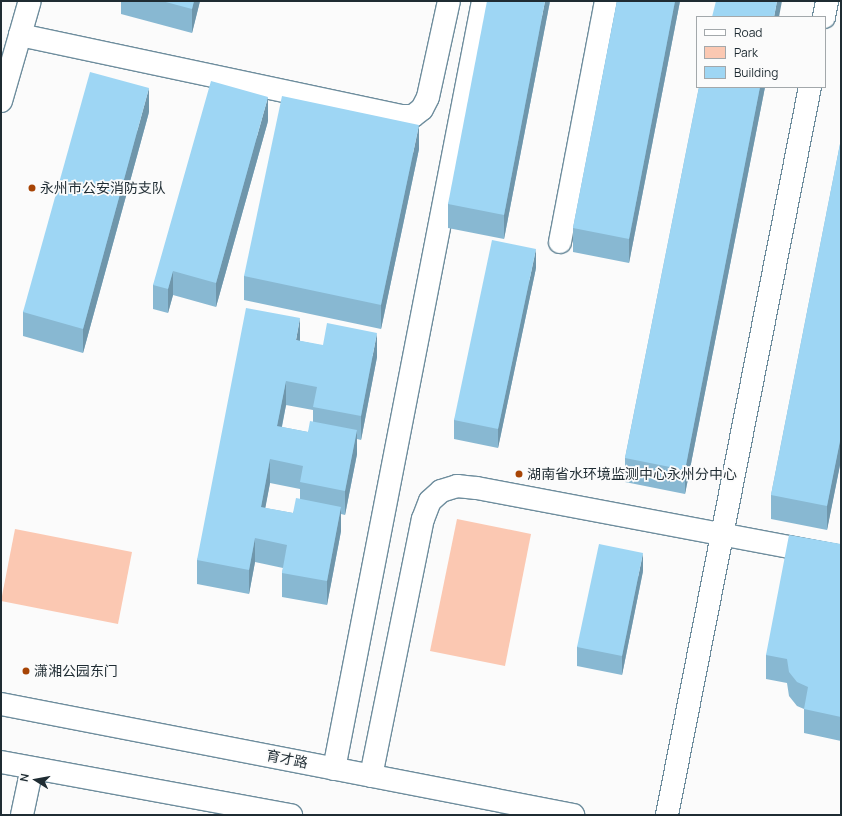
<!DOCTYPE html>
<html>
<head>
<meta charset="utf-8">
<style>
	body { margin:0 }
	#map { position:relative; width:842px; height:816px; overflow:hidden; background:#fbfbfb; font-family:Manrope,"Noto Sans SC",sans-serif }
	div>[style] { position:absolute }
	.green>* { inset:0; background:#fbc8b2 }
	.roads { filter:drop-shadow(1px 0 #6e8d9d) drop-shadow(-1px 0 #6e8d9d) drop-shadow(0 1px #6e8d9d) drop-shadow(0 -1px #6e8d9d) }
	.minor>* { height:22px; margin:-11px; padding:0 11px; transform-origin:11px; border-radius:11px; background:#fff }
	.major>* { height:22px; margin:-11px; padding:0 11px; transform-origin:11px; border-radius:11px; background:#fff }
	.wall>* { inset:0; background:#88b8d2 }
	.shaded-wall>* { inset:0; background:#6f96ab }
	.building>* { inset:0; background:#9ed6f4 }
	.dots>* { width:11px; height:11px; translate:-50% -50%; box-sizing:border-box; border:2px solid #fbfbfb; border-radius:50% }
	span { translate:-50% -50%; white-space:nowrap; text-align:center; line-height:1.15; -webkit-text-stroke:3.5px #fbfbfb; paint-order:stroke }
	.poi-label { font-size:14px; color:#1f2c33 }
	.left { translate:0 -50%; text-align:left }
	.street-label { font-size:14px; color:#1f2c33 }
	.frame { position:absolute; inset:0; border:2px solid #1f2c33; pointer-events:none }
	.legend { position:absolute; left:696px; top:16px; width:130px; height:72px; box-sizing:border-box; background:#fbfbfb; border:1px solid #a3a8ab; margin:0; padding:5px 7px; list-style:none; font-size:12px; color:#1f2c33 }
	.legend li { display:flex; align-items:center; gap:8px; height:20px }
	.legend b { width:20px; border:1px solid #a3a8ab }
	.north { position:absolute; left:16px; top:760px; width:40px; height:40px; -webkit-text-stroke:3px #fbfbfb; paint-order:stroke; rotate:281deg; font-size:11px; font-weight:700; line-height:16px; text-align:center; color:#1f2c33 }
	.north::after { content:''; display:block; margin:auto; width:14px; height:18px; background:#1f2c33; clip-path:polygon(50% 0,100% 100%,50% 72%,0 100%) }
</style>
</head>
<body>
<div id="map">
	<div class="green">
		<i style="clip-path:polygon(457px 519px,531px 534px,505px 666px,430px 651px)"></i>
		<i style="clip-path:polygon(15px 529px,132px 552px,118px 624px,1px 601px)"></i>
	</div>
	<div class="roads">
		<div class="minor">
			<i style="left:824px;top:17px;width:16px;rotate:-79deg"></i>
			<i style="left:20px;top:35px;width:35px;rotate:-74deg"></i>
			<i style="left:1px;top:101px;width:69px;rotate:-73.9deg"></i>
			<i style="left:20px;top:35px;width:390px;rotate:12deg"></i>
			<i style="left:401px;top:116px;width:12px"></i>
			<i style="left:413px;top:116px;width:11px;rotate:-38deg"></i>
			<i style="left:422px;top:109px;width:13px;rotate:-63deg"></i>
			<i style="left:428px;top:97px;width:98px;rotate:-77.7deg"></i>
			<i style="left:560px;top:242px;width:245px;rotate:-79.2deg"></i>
			<i style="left:334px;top:769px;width:782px;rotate:-79.02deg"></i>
			<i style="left:371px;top:776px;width:262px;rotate:-78.6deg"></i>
			<i style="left:423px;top:519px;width:19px;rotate:-69deg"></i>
			<i style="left:430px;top:501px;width:15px;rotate:-42deg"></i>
			<i style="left:441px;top:491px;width:17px;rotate:-17deg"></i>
			<i style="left:457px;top:486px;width:20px;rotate:6deg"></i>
			<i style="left:477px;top:488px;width:370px;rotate:10.7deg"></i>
			<i style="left:22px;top:815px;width:48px;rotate:-78deg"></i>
			<i style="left:667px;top:815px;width:742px;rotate:-78.89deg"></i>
		</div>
		<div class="major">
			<i style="left:1px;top:704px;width:583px;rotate:10.98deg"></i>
			<i style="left:1px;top:762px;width:295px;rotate:10.4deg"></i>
		</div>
	</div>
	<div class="wall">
		<i style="clip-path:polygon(121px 1px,200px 1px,192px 33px,121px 14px)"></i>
		<i style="clip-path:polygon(550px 1px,504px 239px,448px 228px,448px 204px)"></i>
		<i style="clip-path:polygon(617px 1px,680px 1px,629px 263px,573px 252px,573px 228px)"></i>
		<i style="clip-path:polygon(699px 87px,765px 87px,685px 494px,625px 482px,625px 458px)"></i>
		<i style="clip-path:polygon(149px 112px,83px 353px,23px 336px,23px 312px)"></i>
		<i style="clip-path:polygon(268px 121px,216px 307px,173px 295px,168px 313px,153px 309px,153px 285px)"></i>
		<i style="clip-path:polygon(841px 139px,841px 460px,827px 530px,771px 519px,771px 495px)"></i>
		<i style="clip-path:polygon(419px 149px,381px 329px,244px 300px,244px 276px)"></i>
		<i style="clip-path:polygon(536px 268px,498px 448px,454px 439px,454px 420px)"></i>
		<i style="clip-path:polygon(evenodd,300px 341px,377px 357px,361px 440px,357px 439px,357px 454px,345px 515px,341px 514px,341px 531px,327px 605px,282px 597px,282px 573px,283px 568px,255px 562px,249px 594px,197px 584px,197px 560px,300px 341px,286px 405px,313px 410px,313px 422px,308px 432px,282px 427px,286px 405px,300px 341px,270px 483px,300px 489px,300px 499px,293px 513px,265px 508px,270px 483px)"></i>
		<i style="clip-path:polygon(841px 544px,841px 741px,804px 733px,804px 709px,797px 706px,789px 696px,787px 683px,766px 679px,766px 655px)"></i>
		<i style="clip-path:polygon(643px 571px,622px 675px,577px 666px,577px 647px)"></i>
	</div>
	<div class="shaded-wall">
		<i style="clip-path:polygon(194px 1px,200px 1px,192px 33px,192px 9px)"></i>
		<i style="clip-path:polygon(545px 1px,550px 1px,504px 239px,504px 215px)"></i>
		<i style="clip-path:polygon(675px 1px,680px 1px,629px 263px,629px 239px)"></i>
		<i style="clip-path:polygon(777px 1px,782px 1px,779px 17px,774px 17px)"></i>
		<i style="clip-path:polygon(760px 87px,765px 87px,685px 494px,685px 470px)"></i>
		<i style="clip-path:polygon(149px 88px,149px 112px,83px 353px,83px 329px)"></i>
		<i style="clip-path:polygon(268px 97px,268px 121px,216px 307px,216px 283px)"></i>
		<i style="clip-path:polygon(419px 125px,419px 149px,381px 329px,381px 305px)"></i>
		<i style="clip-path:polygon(536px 249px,536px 268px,498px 448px,498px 429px)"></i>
		<i style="clip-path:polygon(173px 271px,173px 295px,168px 313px,168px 289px)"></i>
		<i style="clip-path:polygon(300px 318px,300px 342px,296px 340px)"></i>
		<i style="clip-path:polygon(377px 333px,377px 357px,361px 440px,361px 416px)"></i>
		<i style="clip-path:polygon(286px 381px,286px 405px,277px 450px,277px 426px)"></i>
		<i style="clip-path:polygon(357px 430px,357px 454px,345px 515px,345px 491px)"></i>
		<i style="clip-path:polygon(841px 436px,841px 460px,827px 530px,827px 506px)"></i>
		<i style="clip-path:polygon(270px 459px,270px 483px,261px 531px,261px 507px)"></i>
		<i style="clip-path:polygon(341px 507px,341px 531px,327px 605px,327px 581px)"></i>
		<i style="clip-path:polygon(255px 538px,255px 562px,249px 594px,249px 570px)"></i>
		<i style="clip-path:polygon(643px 553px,643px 571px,622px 675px,622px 656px)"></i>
	</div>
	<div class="building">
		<i style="clip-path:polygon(162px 1px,194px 1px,192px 9px)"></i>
		<i style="clip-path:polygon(487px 1px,545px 1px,504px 215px,448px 204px)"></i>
		<i style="clip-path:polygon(617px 1px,675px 1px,629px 239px,573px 228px)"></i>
		<i style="clip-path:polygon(716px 1px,777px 1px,774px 17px,712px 17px)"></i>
		<i style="clip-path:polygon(90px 72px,149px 88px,83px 329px,23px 312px)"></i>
		<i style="clip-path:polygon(211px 81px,268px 97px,216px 283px,173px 271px,168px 289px,153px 285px)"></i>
		<i style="clip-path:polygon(699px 87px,760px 87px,685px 470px,625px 458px)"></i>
		<i style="clip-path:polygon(282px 96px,419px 125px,381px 305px,244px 276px)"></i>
		<i style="clip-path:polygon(841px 139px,841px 436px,827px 506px,771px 495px)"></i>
		<i style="clip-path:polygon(492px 240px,536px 249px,498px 429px,454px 420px)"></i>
		<i style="clip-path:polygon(246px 308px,300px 318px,296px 340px,323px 345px,327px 323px,377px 333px,361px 416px,313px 407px,317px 387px,286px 381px,277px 426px,308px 432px,310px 421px,357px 430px,345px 491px,300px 482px,303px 466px,270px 459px,261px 507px,293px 513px,296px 498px,341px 507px,327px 581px,282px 573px,287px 545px,255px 538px,249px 570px,197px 560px)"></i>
		<i style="clip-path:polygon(789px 535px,841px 544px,841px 717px,804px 709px,808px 687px,797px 682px,789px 672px,787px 659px,766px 655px)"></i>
		<i style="clip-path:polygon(599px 544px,643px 553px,622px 656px,577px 647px)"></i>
	</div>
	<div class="dots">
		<i style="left:32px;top:188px;background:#a74405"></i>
		<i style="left:519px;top:474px;background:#a74405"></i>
		<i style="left:26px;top:671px;background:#a74405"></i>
	</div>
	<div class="poi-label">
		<span class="left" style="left:40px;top:188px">永州市公安消防支队</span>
		<span class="left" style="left:527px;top:474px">湖南省水环境监测中心永州分中心</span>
		<span class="left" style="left:34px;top:671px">潇湘公园东门</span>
	</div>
	<div class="street-label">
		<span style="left:287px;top:759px;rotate:11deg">育才路</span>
	</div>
	<div class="frame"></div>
	<ul class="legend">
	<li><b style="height:5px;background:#fff"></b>Road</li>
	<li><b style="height:11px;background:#fbc8b2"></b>Park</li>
	<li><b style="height:11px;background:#9ed6f4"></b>Building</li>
	</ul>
	<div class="north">N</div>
</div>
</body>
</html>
